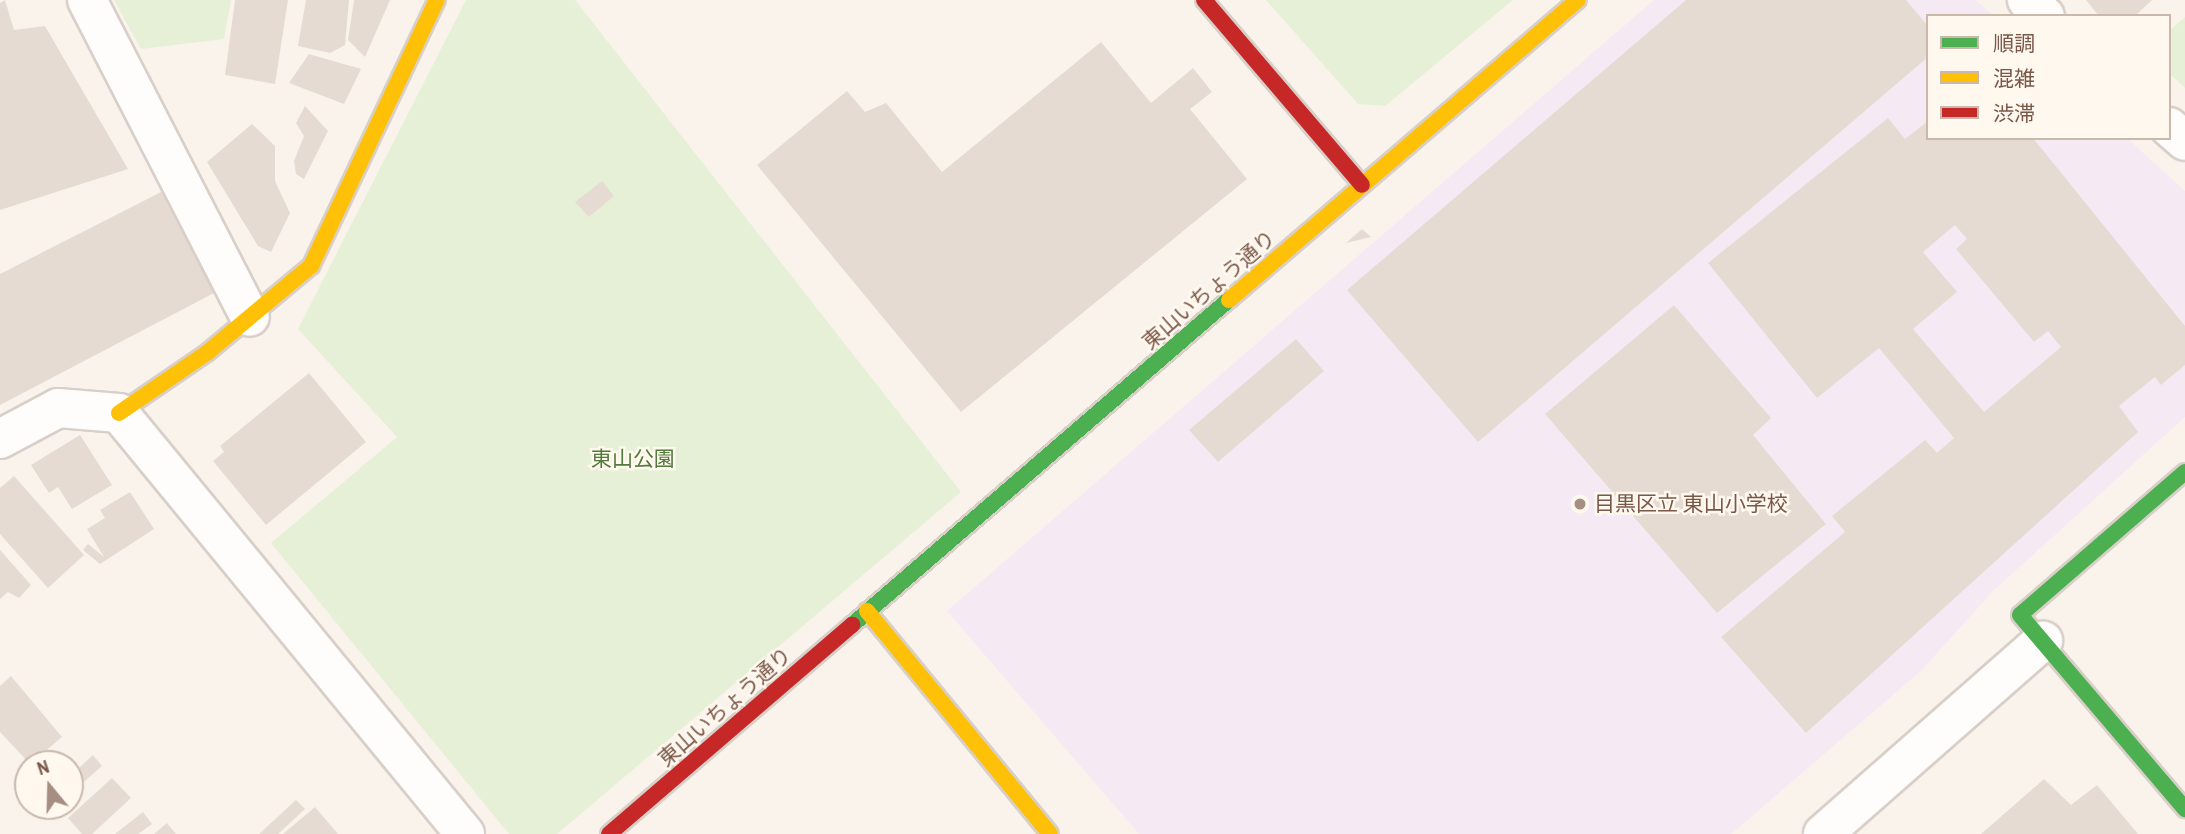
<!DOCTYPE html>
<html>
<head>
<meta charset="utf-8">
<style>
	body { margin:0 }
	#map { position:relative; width:2185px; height:834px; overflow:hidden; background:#f9f3ec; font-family:"Archivo Narrow","Noto Sans JP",sans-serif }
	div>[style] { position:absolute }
	.education>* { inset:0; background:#f5eaf4 }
	.green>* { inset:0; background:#e6f0d6 }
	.building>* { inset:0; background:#e6dbd3 }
	.roads { filter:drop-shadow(2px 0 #d8cfc8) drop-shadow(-2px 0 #d8cfc8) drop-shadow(0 2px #d8cfc8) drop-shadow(0 -2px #d8cfc8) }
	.street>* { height:38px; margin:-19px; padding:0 19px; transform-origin:19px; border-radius:19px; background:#fefdfc }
	.fast>* { height:16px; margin:-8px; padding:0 8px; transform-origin:8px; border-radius:8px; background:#4caf50 }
	.slow>* { height:16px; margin:-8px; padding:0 8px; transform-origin:8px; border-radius:8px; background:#ffc107 }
	.jam>* { height:16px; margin:-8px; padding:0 8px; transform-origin:8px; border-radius:8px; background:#c62828 }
	.dots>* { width:19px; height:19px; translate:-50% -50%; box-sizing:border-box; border:4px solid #fff8ef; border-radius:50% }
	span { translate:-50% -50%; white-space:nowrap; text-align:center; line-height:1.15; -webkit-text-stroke:5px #fff8ef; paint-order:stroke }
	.street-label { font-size:21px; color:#7a5849 }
	.park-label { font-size:21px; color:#527a3c }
	.poi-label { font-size:21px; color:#7a5849 }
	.left { translate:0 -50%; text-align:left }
	.legend { position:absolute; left:1926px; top:14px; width:245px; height:126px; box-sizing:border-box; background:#fff8ef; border:2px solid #cab8ad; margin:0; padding:9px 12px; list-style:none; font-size:21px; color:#7a5849 }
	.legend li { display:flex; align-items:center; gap:14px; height:35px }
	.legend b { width:35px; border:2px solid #cab8ad }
	.north { position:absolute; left:14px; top:750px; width:70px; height:70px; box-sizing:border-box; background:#fff8ef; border:2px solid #cab8ad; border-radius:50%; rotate:341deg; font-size:19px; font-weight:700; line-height:28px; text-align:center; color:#7a5849 }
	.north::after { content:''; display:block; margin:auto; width:24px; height:32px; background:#a68e82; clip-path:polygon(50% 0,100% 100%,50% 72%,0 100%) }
</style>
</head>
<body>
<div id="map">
	<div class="education">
		<i style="clip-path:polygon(1654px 0,1976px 0,1993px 16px,1928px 16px,1928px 138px,2127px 138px,2185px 191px,2185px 417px,1992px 592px,1921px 671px,1731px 834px,1139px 834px,947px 611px)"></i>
	</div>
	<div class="green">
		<i style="clip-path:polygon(114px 0,231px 0,224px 39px,141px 49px)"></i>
		<i style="clip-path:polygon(466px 0,575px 0,961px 492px,557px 834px,509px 834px,271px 543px,397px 437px,298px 329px)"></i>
		<i style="clip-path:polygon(1266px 0,1513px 0,1385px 106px,1358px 104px)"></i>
		<i style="clip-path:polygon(2185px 17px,2185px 88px,2169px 73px,2169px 31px)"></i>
	</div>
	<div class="building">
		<i style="clip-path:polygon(5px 0,14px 30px,45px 26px,128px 169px,0 210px,0 3px)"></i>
		<i style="clip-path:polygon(235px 0,288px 0,275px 84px,225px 75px)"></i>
		<i style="clip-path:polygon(306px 0,349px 0,345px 45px,330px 53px,298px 46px)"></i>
		<i style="clip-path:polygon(354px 0,390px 0,365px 57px,348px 40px)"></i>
		<i style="clip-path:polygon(1686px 0,1906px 0,1928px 26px,1928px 57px,1478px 442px,1347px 290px)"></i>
		<i style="clip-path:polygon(2086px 0,2152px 0,2135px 16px,2099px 16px)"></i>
		<i style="clip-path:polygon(1101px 42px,1151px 103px,1193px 68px,1212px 92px,1190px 109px,1247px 179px,961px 412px,757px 165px,847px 91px,865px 112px,886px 103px,942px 172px)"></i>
		<i style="clip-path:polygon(309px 54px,361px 69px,344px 104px,289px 83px)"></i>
		<i style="clip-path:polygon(305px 106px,328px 131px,304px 179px,296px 174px,294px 161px,304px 136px,296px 123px)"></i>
		<i style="clip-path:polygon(evenodd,1888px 118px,1905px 139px,1928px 121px,1928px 138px,2033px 138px,2185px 326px,2185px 365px,2161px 385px,2155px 377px,2119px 406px,2138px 432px,1806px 733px,1721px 637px,1845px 532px,1832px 516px,1925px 440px,1937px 453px,1954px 438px,1879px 348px,1817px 398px,1708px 263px,1888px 118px,1955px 225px,1967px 239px,1956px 249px,2034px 342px,2048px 331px,2061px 347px,1984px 412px,1913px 329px,1957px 292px,1923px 252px,1955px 225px)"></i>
		<i style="clip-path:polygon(252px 124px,275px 146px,275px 181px,290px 213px,271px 252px,258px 246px,207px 162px)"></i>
		<i style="clip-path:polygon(602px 181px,614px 196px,589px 217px,575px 202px)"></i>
		<i style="clip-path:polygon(165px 190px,214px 293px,0 405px,0 274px)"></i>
		<i style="clip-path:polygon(1362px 229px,1371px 237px,1346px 243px)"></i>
		<i style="clip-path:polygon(1674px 305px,1771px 418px,1753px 435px,1826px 524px,1717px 613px,1545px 414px)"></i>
		<i style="clip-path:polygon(1296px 339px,1324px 371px,1218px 462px,1189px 430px)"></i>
		<i style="clip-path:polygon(309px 373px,366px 442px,266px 525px,213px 461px,224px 452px,220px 446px)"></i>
		<i style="clip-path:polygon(80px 435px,112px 485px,72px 509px,58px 487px,49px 493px,31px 465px)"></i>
		<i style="clip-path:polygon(14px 476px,84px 555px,48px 588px,0 534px,0 488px)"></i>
		<i style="clip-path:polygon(130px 492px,154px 529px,100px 564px,83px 550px,88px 544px,104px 557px,87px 529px,105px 518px,100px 510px)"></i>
		<i style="clip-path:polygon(0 550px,31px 585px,19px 598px,8px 592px,0 599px)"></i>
		<i style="clip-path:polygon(11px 676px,62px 737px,30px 764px,0 732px,0 686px)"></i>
		<i style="clip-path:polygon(93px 755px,102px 766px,70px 794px,70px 776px)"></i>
		<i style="clip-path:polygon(112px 778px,131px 798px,92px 834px,82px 834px,68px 818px)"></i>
		<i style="clip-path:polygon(2044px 779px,2071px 805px,2097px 785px,2138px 834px,1981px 834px)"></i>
		<i style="clip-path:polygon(296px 800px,305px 809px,278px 834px,259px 834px)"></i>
		<i style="clip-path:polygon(315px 807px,338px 834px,283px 834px)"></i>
		<i style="clip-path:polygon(143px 812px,152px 824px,138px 834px,115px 834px)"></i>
		<i style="clip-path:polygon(167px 823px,176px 834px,154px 834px)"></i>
	</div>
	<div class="roads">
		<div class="street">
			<i style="left:87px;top:0;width:356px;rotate:62.8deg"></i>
			<i style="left:2027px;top:0;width:24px;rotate:42deg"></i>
			<i style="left:2169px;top:127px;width:21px;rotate:41deg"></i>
			<i style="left:0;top:439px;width:66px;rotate:-28.1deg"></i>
			<i style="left:58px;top:408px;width:61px;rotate:4.7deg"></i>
			<i style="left:119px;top:413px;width:545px;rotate:50.58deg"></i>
			<i style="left:1823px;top:834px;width:293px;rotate:-41.3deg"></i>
		</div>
		<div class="fast">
			<i style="left:2185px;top:472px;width:218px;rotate:139.1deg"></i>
			<i style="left:2020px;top:615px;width:255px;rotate:49.6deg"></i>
			<i style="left:852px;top:625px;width:498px;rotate:-40.8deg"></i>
		</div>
		<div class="slow">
			<i style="left:1229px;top:300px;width:460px;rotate:-40.7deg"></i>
			<i style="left:119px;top:413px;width:108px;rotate:-34.4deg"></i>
			<i style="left:208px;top:352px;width:134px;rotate:-39.9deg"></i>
			<i style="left:311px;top:266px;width:294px;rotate:-64.7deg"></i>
			<i style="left:867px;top:611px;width:288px;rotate:50.6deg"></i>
		</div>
		<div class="jam">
			<i style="left:1204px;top:0;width:243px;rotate:49.5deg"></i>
			<i style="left:609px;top:834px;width:321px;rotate:-40.7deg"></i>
		</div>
	</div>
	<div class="dots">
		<i style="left:1580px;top:504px;background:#a68e82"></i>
	</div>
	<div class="street-label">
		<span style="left:1209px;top:290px;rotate:-41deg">東山いちょう通り</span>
		<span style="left:725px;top:707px;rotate:-41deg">東山いちょう通り</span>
	</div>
	<div class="park-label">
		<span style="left:633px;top:459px">東山公園</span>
	</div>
	<div class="poi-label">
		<span class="left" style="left:1594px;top:504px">目黒区立 東山小学校</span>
	</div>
	<ul class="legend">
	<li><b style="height:9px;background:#4caf50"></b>順調</li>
	<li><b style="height:9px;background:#ffc107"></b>混雑</li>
	<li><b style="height:9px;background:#c62828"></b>渋滞</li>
	</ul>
	<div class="north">N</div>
</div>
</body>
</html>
